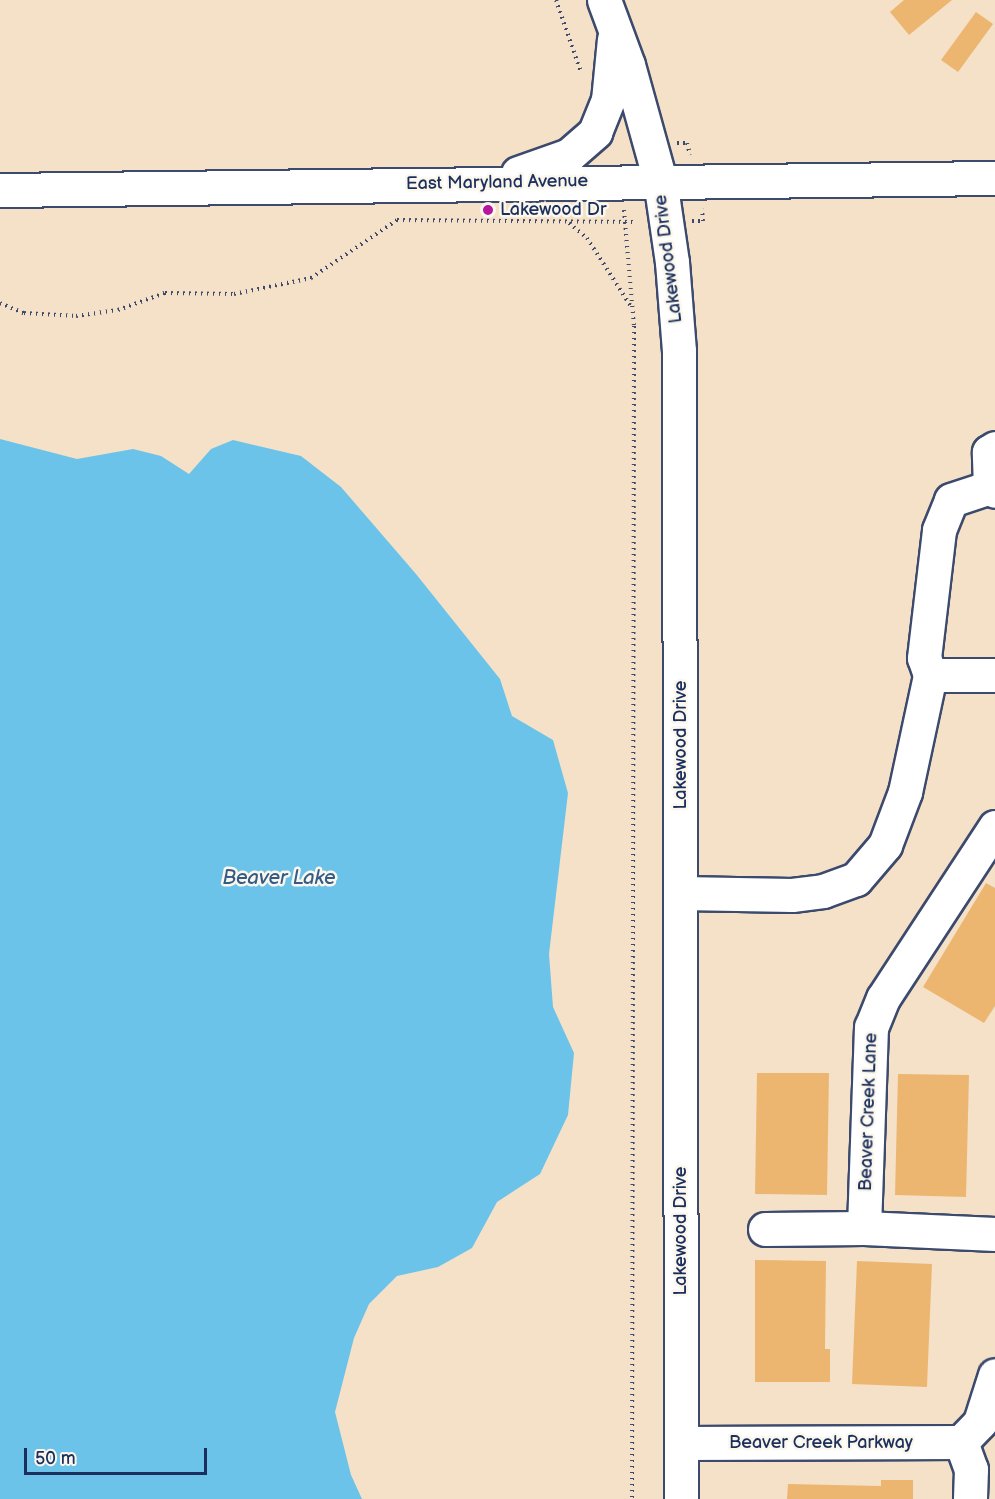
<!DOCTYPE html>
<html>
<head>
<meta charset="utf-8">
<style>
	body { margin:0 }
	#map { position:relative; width:995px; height:1499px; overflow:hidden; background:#f5e1c7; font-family:"Balsamiq Sans",sans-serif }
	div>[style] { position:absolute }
	.water>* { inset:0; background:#6cc3e9 }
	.building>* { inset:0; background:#ecb671 }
	.path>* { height:4px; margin-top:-2px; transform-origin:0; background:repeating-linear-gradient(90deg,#3c4a6e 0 1.5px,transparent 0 6px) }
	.roads { filter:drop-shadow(2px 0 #3c4a6e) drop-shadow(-2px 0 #3c4a6e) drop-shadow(0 2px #3c4a6e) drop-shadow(0 -2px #3c4a6e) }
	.minor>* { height:33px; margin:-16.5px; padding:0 16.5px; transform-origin:16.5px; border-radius:16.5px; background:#fff }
	.dots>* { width:16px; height:16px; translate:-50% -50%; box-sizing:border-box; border:3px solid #fbf7ec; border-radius:50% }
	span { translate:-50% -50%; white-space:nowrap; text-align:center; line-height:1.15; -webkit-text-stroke:5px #fbf7ec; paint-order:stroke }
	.street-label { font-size:18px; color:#1b2f5e }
	.poi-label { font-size:18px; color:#1b2f5e }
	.left { translate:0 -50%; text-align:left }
	.water-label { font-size:20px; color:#335b88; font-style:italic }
	.scale { position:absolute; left:24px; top:1448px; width:183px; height:27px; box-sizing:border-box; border:3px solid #1b2f5e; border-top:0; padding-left:8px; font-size:18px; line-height:21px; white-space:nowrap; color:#1b2f5e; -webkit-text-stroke:4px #fbf7ec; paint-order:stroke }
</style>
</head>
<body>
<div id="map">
	<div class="water">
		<i style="clip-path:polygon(0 439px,77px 459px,133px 449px,161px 456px,189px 474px,211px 449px,233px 440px,301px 456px,341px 487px,416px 574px,500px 679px,512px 716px,553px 740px,568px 793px,549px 954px,553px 1007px,574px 1053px,568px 1115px,540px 1174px,497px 1202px,472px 1248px,438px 1267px,397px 1276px,369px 1304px,354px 1338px,335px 1412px,351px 1475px,362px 1499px,0 1499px)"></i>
	</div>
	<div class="building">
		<i style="clip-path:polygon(904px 0,952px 0,909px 35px,890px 12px)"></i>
		<i style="clip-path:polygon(976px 12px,993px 24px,958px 72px,941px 60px)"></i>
		<i style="clip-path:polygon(986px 883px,995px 888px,995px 1006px,984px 1023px,923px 987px)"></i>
		<i style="clip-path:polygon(757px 1073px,829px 1073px,827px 1195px,755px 1194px)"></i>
		<i style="clip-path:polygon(898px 1074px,969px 1075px,966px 1197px,895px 1195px)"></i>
		<i style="clip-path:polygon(755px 1260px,826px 1261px,825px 1349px,830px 1349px,830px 1382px,755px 1382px)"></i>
		<i style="clip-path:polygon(857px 1261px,932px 1264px,927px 1387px,852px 1384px)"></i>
		<i style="clip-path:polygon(881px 1480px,913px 1480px,913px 1499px,787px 1499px,788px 1484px,881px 1486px)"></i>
	</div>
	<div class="path">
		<i style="left:556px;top:0;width:76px;rotate:70.9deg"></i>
		<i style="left:677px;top:143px;width:10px"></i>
		<i style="left:687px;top:143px;width:12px;rotate:76deg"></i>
		<i style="left:624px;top:210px;width:116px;rotate:85.1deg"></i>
		<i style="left:634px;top:326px;width:1173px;rotate:90.1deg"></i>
		<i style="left:692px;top:221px;width:11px"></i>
		<i style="left:703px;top:221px;width:12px;rotate:-95deg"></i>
		<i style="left:569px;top:223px;width:23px;rotate:40deg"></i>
		<i style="left:587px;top:238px;width:83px;rotate:57.3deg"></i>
		<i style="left:0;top:303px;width:26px;rotate:23deg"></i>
		<i style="left:24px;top:313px;width:52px;rotate:3.3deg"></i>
		<i style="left:76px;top:316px;width:42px;rotate:-8.1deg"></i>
		<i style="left:118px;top:310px;width:50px;rotate:-19.9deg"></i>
		<i style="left:165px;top:293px;width:69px;rotate:0.8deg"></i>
		<i style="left:234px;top:294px;width:79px;rotate:-11.7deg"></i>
		<i style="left:311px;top:278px;width:104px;rotate:-34deg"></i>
		<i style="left:397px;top:220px;width:240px;rotate:0.5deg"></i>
	</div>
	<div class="roads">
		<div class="minor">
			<i style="left:604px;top:0;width:69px;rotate:69.7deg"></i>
			<i style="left:628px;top:65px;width:119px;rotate:74.5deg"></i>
			<i style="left:660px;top:180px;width:83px;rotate:81.7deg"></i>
			<i style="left:672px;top:262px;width:89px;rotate:85.5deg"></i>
			<i style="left:679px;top:351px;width:1148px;rotate:89.9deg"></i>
			<i style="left:518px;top:173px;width:54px;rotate:-19.4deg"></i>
			<i style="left:569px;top:155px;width:35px;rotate:-41deg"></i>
			<i style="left:595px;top:132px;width:35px;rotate:-68deg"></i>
			<i style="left:608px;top:100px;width:61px;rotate:-84.4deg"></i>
			<i style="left:0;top:190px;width:995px;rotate:-0.69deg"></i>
			<i style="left:990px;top:487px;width:35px;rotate:-92deg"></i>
			<i style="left:989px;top:452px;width:7px;rotate:-34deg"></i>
			<i style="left:930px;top:675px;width:18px;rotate:-109deg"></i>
			<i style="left:924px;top:658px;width:129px;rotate:-83.3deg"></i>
			<i style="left:939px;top:530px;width:32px;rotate:-68deg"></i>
			<i style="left:951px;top:500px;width:41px;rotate:-18.4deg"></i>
			<i style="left:990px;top:487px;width:6px;rotate:39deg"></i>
			<i style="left:995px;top:827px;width:204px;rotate:123.2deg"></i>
			<i style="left:883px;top:998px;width:31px;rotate:112deg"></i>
			<i style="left:871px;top:1027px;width:201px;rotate:92deg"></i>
			<i style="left:864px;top:1228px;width:131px;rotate:2.6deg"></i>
			<i style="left:681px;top:893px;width:111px;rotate:1deg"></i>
			<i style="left:792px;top:895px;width:31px;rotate:-7deg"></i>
			<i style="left:823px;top:891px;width:35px;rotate:-20deg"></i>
			<i style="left:856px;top:879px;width:45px;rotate:-49.5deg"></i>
			<i style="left:885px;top:845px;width:57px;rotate:-69.3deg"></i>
			<i style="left:905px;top:792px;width:120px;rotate:-77.9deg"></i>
			<i style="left:930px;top:675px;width:65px"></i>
			<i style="left:765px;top:1229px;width:99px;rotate:-0.6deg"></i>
			<i style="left:961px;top:1442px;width:29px;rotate:70deg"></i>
			<i style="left:971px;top:1469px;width:30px;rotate:92deg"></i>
			<i style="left:681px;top:1443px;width:280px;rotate:-0.2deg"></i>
			<i style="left:961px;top:1442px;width:28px;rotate:-46deg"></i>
			<i style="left:980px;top:1422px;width:49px;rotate:-72.3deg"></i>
		</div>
	</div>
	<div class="dots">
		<i style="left:488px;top:210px;background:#b5179e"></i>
	</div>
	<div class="street-label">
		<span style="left:497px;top:183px;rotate:-1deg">East Maryland Avenue</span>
		<span style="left:669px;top:259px;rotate:-97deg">Lakewood Drive</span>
		<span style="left:681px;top:745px;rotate:-90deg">Lakewood Drive</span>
		<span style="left:869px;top:1112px;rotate:-88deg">Beaver Creek Lane</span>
		<span style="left:681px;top:1231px;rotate:-90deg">Lakewood Drive</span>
		<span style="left:821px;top:1443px">Beaver Creek Parkway</span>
	</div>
	<div class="poi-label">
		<span class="left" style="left:500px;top:210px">Lakewood Dr</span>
	</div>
	<div class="water-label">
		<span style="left:279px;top:878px">Beaver Lake</span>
	</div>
	<div class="scale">50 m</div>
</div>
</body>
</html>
